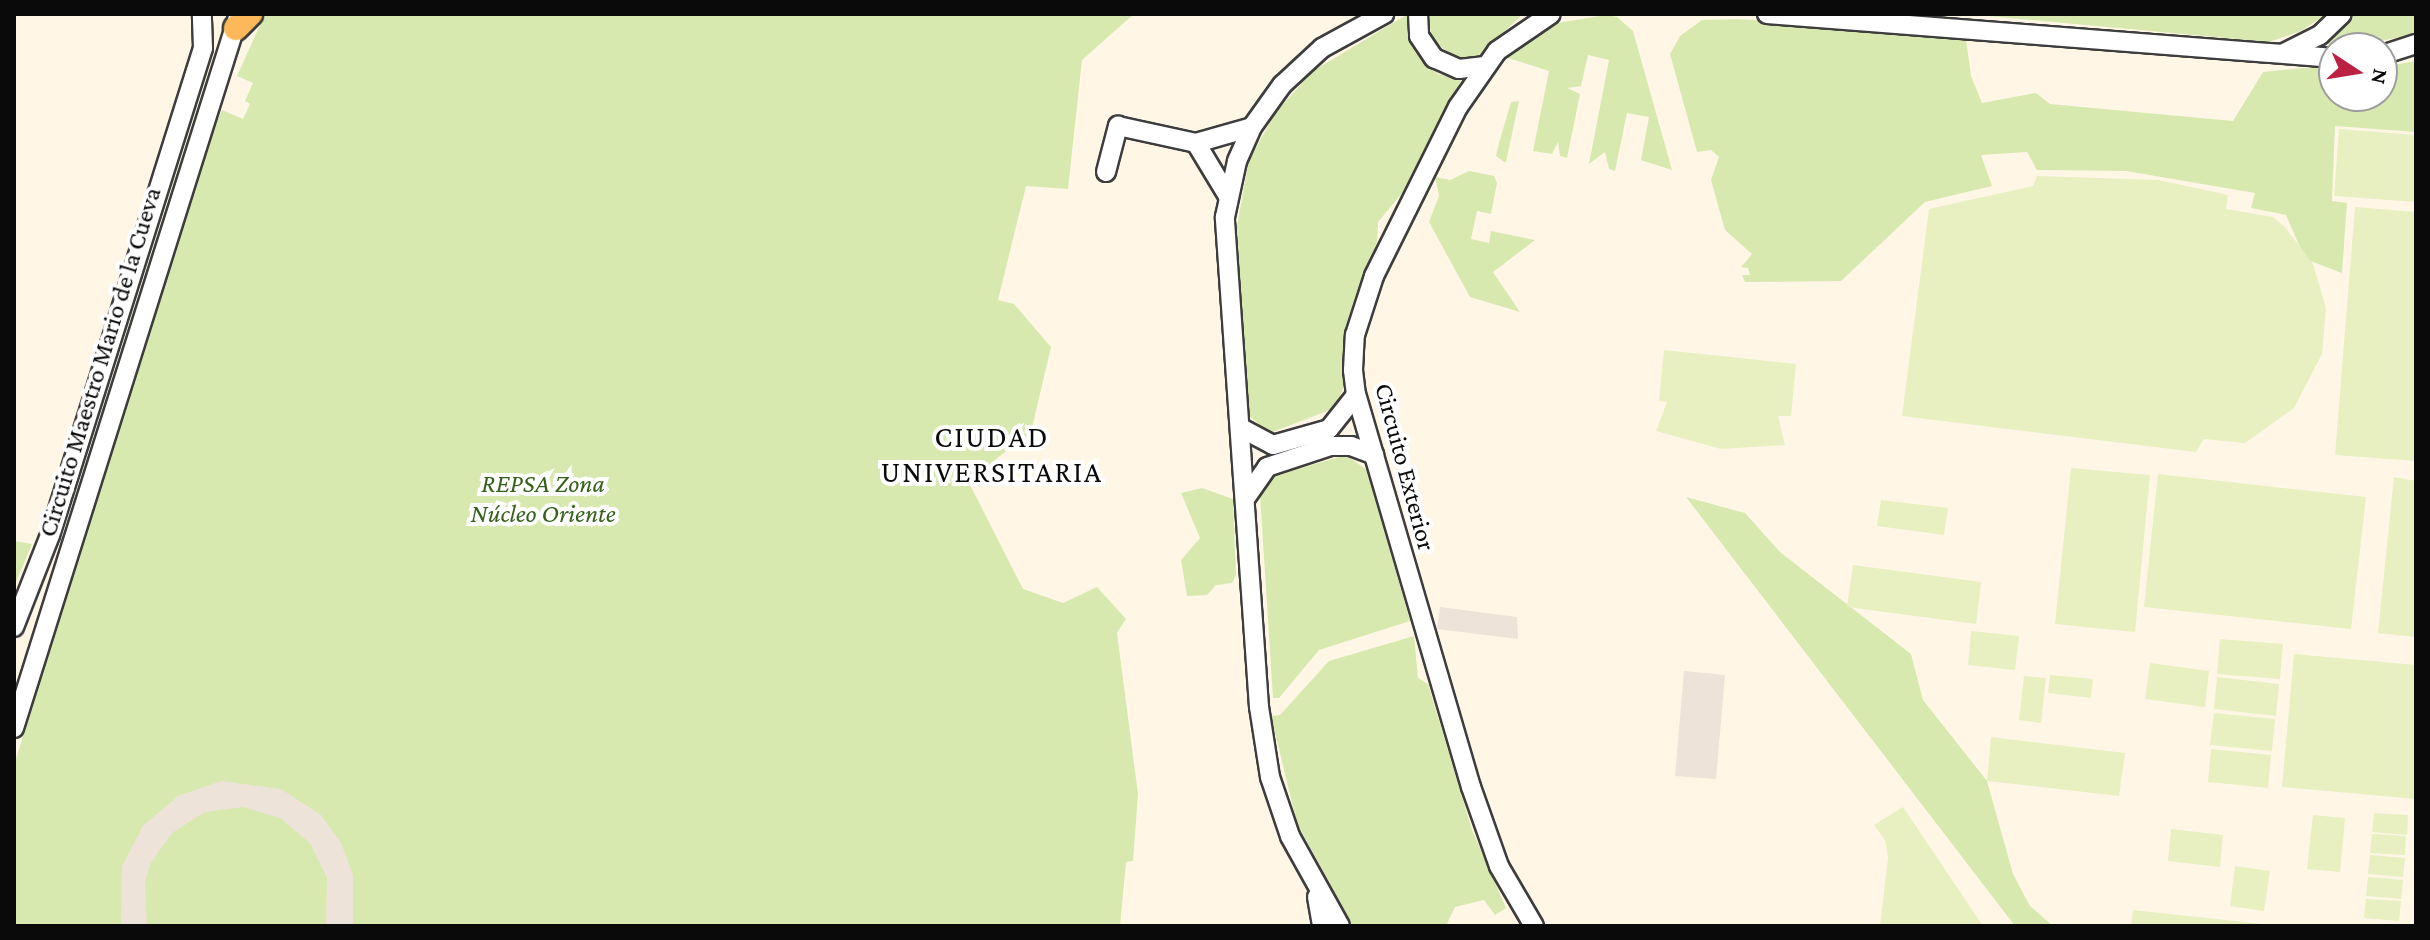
<!DOCTYPE html>
<html>
<head>
<meta charset="utf-8">
<style>
	body { margin:0 }
	#map { position:relative; width:2430px; height:940px; overflow:hidden; background:#fff6e6; font-family:"Crimson Pro",serif }
	div>[style] { position:absolute }
	.green>* { inset:0; background:#d8e9b0 }
	.pitch>* { inset:0; background:#e8f0c2 }
	.plaza>* { inset:0; background:#ede3d8 }
	.roads { filter:drop-shadow(2px 0 #3d3d3d) drop-shadow(-2px 0 #3d3d3d) drop-shadow(0 2px #3d3d3d) drop-shadow(0 -2px #3d3d3d) }
	.minor>* { height:18px; margin:-9px; padding:0 9px; transform-origin:9px; border-radius:9px; background:#fff }
	.major>* { height:24px; margin:-12px; padding:0 12px; transform-origin:12px; border-radius:12px; background:#fdb859 }
	span { translate:-50% -50%; white-space:nowrap; text-align:center; line-height:1.15; -webkit-text-stroke:8px #fff; paint-order:stroke }
	.street-label { font-size:26px; color:#0a0a0a }
	.park-label { font-size:26px; color:#35611a; font-style:italic }
	.quarter-label { font-size:30px; color:#0a0a0a; letter-spacing:2px }
	.frame { position:absolute; inset:0; border:16px solid #0a0a0a; pointer-events:none }
	.north { position:absolute; left:2318px; top:32px; width:80px; height:80px; box-sizing:border-box; background:#fff; border:2px solid #9d9d9d; border-radius:50%; rotate:102deg; font-size:22px; font-weight:700; line-height:32px; text-align:center; color:#0a0a0a }
	.north::after { content:''; display:block; margin:auto; width:28px; height:36px; background:#bc2042; clip-path:polygon(50% 0,100% 100%,50% 72%,0 100%) }
</style>
</head>
<body>
<div id="map">
	<div class="green">
		<i style="clip-path:polygon(265px 14px,1134px 14px,1082px 60px,1068px 189px,1026px 186px,998px 300px,1014px 304px,1051px 347px,1031px 432px,968px 481px,1023px 589px,1063px 603px,1097px 587px,1126px 619px,1117px 633px,1138px 794px,1133px 861px,1126px 862px,1120px 926px,14px 926px,14px 765px,213px 131px,222px 110px,243px 119px,250px 104px,245px 101px,253px 83px,237px 76px)"></i>
		<i style="clip-path:polygon(1408px 14px,1409px 39px,1421px 59px,1438px 74px,1461px 80px,1402px 193px,1378px 222px,1377px 242px,1348px 319px,1344px 386px,1335px 408px,1270px 433px,1248px 415px,1237px 226px,1249px 160px,1276px 112px,1313px 71px)"></i>
		<i style="clip-path:polygon(1428px 14px,1523px 14px,1475px 59px,1459px 60px,1432px 40px)"></i>
		<i style="clip-path:polygon(1966px 14px,2327px 14px,2301px 31px,2269px 42px)"></i>
		<i style="clip-path:polygon(2354px 14px,2414px 14px,2416px 34px,2370px 43px,2318px 44px)"></i>
		<i style="clip-path:polygon(1606px 15px,1617px 17px,1633px 31px,1672px 170px,1641px 160px,1649px 117px,1627px 113px,1615px 171px,1609px 169px,1605px 152px,1589px 164px,1609px 60px,1588px 55px,1581px 86px,1567px 88px,1580px 94px,1567px 158px,1560px 156px,1558px 142px,1552px 154px,1533px 151px,1549px 71px,1505px 57px,1557px 23px)"></i>
		<i style="clip-path:polygon(1738px 19px,1965px 32px,1971px 76px,1982px 103px,2036px 93px,2050px 104px,2233px 121px,2263px 72px,2334px 65px,2334px 96px,2382px 96px,2382px 67px,2416px 61px,2416px 132px,2335px 126px,2332px 201px,2347px 203px,2342px 273px,2305px 259px,2286px 215px,2251px 208px,2255px 193px,2126px 171px,2037px 170px,2027px 152px,1981px 155px,1992px 186px,1925px 202px,1841px 281px,1745px 282px,1742px 275px,1750px 275px,1748px 268px,1741px 267px,1752px 254px,1725px 230px,1711px 180px,1719px 157px,1711px 150px,1697px 152px,1670px 54px,1680px 36px,1702px 20px)"></i>
		<i style="clip-path:polygon(1519px 101px,1506px 162px,1504px 162px,1496px 156px,1499px 143px,1511px 102px)"></i>
		<i style="clip-path:polygon(1469px 171px,1494px 176px,1497px 183px,1491px 214px,1477px 211px,1471px 239px,1489px 243px,1491px 231px,1535px 240px,1493px 272px,1520px 312px,1470px 297px,1429px 222px,1439px 196px,1435px 177px,1450px 180px)"></i>
		<i style="clip-path:polygon(1346px 455px,1367px 470px,1410px 621px,1319px 650px,1279px 698px,1273px 698px,1260px 495px,1273px 476px)"></i>
		<i style="clip-path:polygon(1202px 488px,1233px 499px,1236px 575px,1232px 583px,1216px 585px,1207px 595px,1187px 596px,1181px 560px,1200px 538px,1181px 493px)"></i>
		<i style="clip-path:polygon(1686px 497px,1745px 513px,1780px 552px,1911px 654px,1923px 700px,1987px 781px,2013px 874px,2030px 906px,2053px 926px,2015px 926px)"></i>
		<i style="clip-path:polygon(14px 541px,32px 544px,14px 587px)"></i>
		<i style="clip-path:polygon(1414px 636px,1418px 678px,1428px 684px,1472px 830px,1506px 908px,1495px 915px,1484px 900px,1455px 907px,1446px 926px,1353px 926px,1297px 823px,1271px 716px,1280px 715px,1329px 661px)"></i>
	</div>
	<div class="pitch">
		<i style="clip-path:polygon(2339px 129px,2416px 135px,2416px 202px,2334px 196px)"></i>
		<i style="clip-path:polygon(2037px 176px,2159px 180px,2228px 195px,2226px 209px,2273px 217px,2285px 227px,2313px 264px,2326px 308px,2322px 354px,2294px 408px,2245px 443px,2204px 439px,2196px 452px,1902px 416px,1929px 209px,2033px 186px)"></i>
		<i style="clip-path:polygon(2355px 207px,2416px 212px,2416px 461px,2335px 455px)"></i>
		<i style="clip-path:polygon(1664px 350px,1796px 364px,1791px 416px,1778px 416px,1785px 445px,1721px 449px,1656px 431px,1667px 402px,1659px 401px)"></i>
		<i style="clip-path:polygon(2071px 468px,2150px 475px,2135px 632px,2055px 624px)"></i>
		<i style="clip-path:polygon(2158px 474px,2366px 497px,2351px 629px,2144px 607px)"></i>
		<i style="clip-path:polygon(2394px 477px,2416px 481px,2416px 637px,2378px 633px)"></i>
		<i style="clip-path:polygon(1881px 500px,1948px 508px,1944px 535px,1877px 526px)"></i>
		<i style="clip-path:polygon(1853px 565px,1981px 582px,1976px 624px,1847px 607px)"></i>
		<i style="clip-path:polygon(1971px 631px,2019px 636px,2015px 670px,1968px 665px)"></i>
		<i style="clip-path:polygon(2220px 639px,2283px 644px,2280px 679px,2217px 674px)"></i>
		<i style="clip-path:polygon(2294px 654px,2416px 665px,2416px 799px,2282px 787px)"></i>
		<i style="clip-path:polygon(2150px 663px,2209px 671px,2205px 707px,2145px 699px)"></i>
		<i style="clip-path:polygon(2050px 675px,2093px 679px,2091px 698px,2048px 693px)"></i>
		<i style="clip-path:polygon(2024px 676px,2046px 678px,2041px 723px,2019px 720px)"></i>
		<i style="clip-path:polygon(2217px 677px,2279px 684px,2276px 716px,2214px 709px)"></i>
		<i style="clip-path:polygon(2214px 713px,2275px 719px,2272px 751px,2210px 745px)"></i>
		<i style="clip-path:polygon(1991px 737px,2125px 753px,2119px 796px,1987px 781px)"></i>
		<i style="clip-path:polygon(2211px 749px,2271px 755px,2268px 788px,2208px 782px)"></i>
		<i style="clip-path:polygon(1903px 807px,1983px 926px,1880px 926px,1888px 858px,1885px 840px,1874px 825px)"></i>
		<i style="clip-path:polygon(2374px 813px,2408px 815px,2407px 835px,2372px 832px)"></i>
		<i style="clip-path:polygon(2313px 815px,2345px 818px,2340px 872px,2307px 869px)"></i>
		<i style="clip-path:polygon(2171px 829px,2223px 835px,2220px 867px,2168px 861px)"></i>
		<i style="clip-path:polygon(2372px 834px,2406px 836px,2405px 855px,2370px 853px)"></i>
		<i style="clip-path:polygon(2370px 855px,2405px 858px,2403px 877px,2368px 874px)"></i>
		<i style="clip-path:polygon(2235px 866px,2270px 871px,2264px 911px,2230px 906px)"></i>
		<i style="clip-path:polygon(2368px 877px,2403px 880px,2401px 899px,2366px 896px)"></i>
		<i style="clip-path:polygon(2366px 899px,2401px 901px,2399px 921px,2364px 918px)"></i>
		<i style="clip-path:polygon(2133px 910px,2262px 924px,2131px 926px)"></i>
	</div>
	<div class="plaza">
		<i style="clip-path:polygon(1440px 607px,1517px 617px,1518px 639px,1437px 629px)"></i>
		<i style="clip-path:polygon(1684px 671px,1725px 675px,1716px 779px,1675px 776px)"></i>
		<i style="clip-path:polygon(221px 781px,281px 789px,321px 815px,341px 843px,353px 875px,353px 926px,326px 926px,327px 878px,310px 843px,280px 818px,243px 807px,205px 812px,172px 833px,150px 864px,145px 884px,147px 926px,121px 926px,122px 866px,143px 826px,178px 796px)"></i>
	</div>
	<div class="roads">
		<div class="minor">
			<i style="left:1418px;top:14px;width:22px;rotate:87deg"></i>
			<i style="left:1419px;top:36px;width:27px;rotate:56deg"></i>
			<i style="left:1434px;top:58px;width:27px;rotate:24deg"></i>
			<i style="left:1459px;top:69px;width:24px;rotate:-7deg"></i>
			<i style="left:1767px;top:14px;width:569px;rotate:4.44deg"></i>
			<i style="left:2284px;top:53px;width:40px;rotate:-26.6deg"></i>
			<i style="left:2320px;top:35px;width:30px;rotate:-44deg"></i>
			<i style="left:2382px;top:55px;width:36px;rotate:-18deg"></i>
			<i style="left:1196px;top:143px;width:62px;rotate:58.9deg"></i>
			<i style="left:1106px;top:172px;width:48px;rotate:-75.4deg"></i>
			<i style="left:1118px;top:126px;width:80px;rotate:12.3deg"></i>
			<i style="left:1196px;top:143px;width:58px;rotate:-15.9deg"></i>
			<i style="left:1241px;top:428px;width:36px;rotate:28deg"></i>
			<i style="left:1273px;top:445px;width:58px;rotate:-15.9deg"></i>
			<i style="left:1329px;top:429px;width:43px;rotate:-51.5deg"></i>
			<i style="left:1247px;top:496px;width:35px;rotate:-55deg"></i>
			<i style="left:1267px;top:467px;width:67px;rotate:-18.2deg"></i>
			<i style="left:1331px;top:446px;width:20px"></i>
			<i style="left:1351px;top:446px;width:25px;rotate:21deg"></i>
			<i style="left:14px;top:627px;width:99px;rotate:-68.6deg"></i>
			<i style="left:50px;top:535px;width:510px;rotate:-72.56deg"></i>
			<i style="left:203px;top:48px;width:34px;rotate:-92deg"></i>
			<i style="left:14px;top:728px;width:745px;rotate:-72.51deg"></i>
			<i style="left:1317px;top:897px;width:29px;rotate:80deg"></i>
			<i style="left:1340px;top:926px;width:103px;rotate:-119.1deg"></i>
			<i style="left:1290px;top:836px;width:62px;rotate:-108.7deg"></i>
			<i style="left:1270px;top:777px;width:71px;rotate:-98.9deg"></i>
			<i style="left:1259px;top:707px;width:491px;rotate:-94deg"></i>
			<i style="left:1225px;top:217px;width:57px;rotate:-77.9deg"></i>
			<i style="left:1237px;top:161px;width:37px;rotate:-66deg"></i>
			<i style="left:1252px;top:127px;width:52px;rotate:-54.5deg"></i>
			<i style="left:1282px;top:85px;width:54px;rotate:-42.8deg"></i>
			<i style="left:1322px;top:48px;width:71px;rotate:-28.7deg"></i>
			<i style="left:1534px;top:926px;width:69px;rotate:-120.3deg"></i>
			<i style="left:1499px;top:866px;width:84px;rotate:-109.5deg"></i>
			<i style="left:1471px;top:787px;width:409px;rotate:-106.3deg"></i>
			<i style="left:1356px;top:395px;width:25px;rotate:-97deg"></i>
			<i style="left:1353px;top:370px;width:35px;rotate:-87deg"></i>
			<i style="left:1355px;top:335px;width:62px;rotate:-72.1deg"></i>
			<i style="left:1374px;top:276px;width:189px;rotate:-63.6deg"></i>
			<i style="left:1458px;top:107px;width:68px;rotate:-55.1deg"></i>
			<i style="left:1497px;top:51px;width:65px;rotate:-34.4deg"></i>
		</div>
		<div class="major">
			<i style="left:236px;top:28px;width:20px;rotate:-45deg"></i>
		</div>
	</div>
	<div class="street-label">
		<span style="left:100px;top:362px;rotate:-73deg">Circuito Maestro Mario de la Cueva</span>
		<span style="left:1405px;top:467px;rotate:75deg">Circuito Exterior</span>
	</div>
	<div class="park-label">
		<span style="left:543px;top:499px">REPSA Zona<br>Núcleo Oriente</span>
	</div>
	<div class="quarter-label">
		<span style="left:992px;top:454px">CIUDAD<br>UNIVERSITARIA</span>
	</div>
	<div class="frame"></div>
	<div class="north">N</div>
</div>
</body>
</html>
